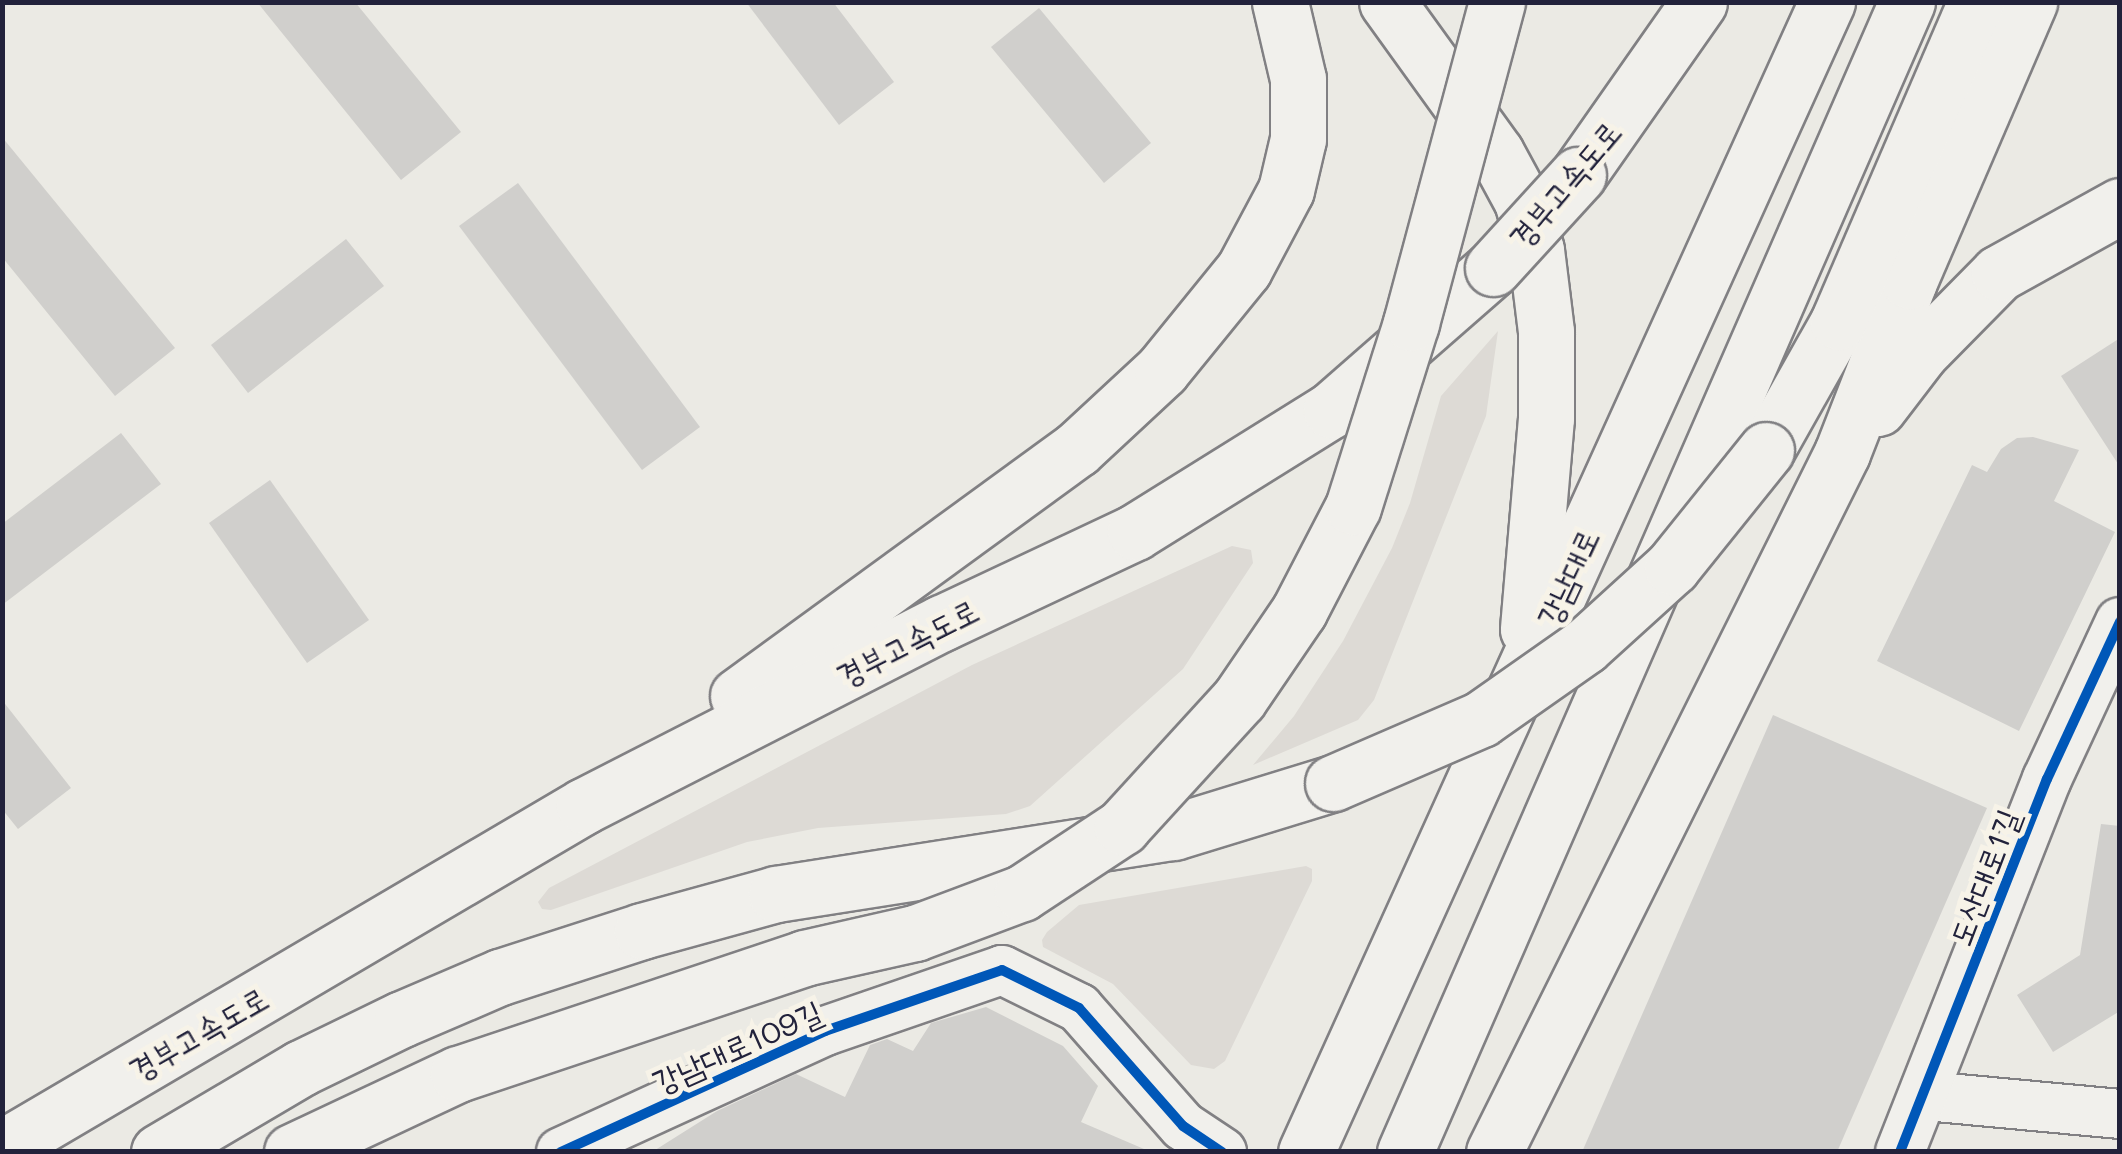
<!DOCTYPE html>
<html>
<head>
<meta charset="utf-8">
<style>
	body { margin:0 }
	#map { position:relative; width:2122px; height:1154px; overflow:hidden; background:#ebeae4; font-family:Mali,"Poor Story",sans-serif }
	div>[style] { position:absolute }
	.green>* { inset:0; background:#dddad5 }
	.building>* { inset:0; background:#d0cfcc }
	.roads { filter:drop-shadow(2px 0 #818083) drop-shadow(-2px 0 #818083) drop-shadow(0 2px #818083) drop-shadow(0 -2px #818083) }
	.minor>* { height:48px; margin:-24px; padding:0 24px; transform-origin:24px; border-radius:24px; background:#f1f0ec }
	.primary>* { height:55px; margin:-27.5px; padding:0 27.5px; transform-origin:27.5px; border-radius:27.5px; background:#f1f0ec }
	.trunk>* { height:55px; margin:-27.5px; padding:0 27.5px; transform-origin:27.5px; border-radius:27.5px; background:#f1f0ec }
	.bridges { filter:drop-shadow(2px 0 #818083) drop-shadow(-2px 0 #818083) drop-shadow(0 2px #818083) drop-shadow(0 -2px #818083) }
	.trunk-bridge>* { height:55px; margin:-27.5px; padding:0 27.5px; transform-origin:27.5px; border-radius:27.5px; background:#f1f0ec }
	.cycleway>* { height:10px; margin:-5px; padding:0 5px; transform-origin:5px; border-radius:5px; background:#0057b8 }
	span { translate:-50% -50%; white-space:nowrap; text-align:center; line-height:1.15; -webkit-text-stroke:10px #f7f3e8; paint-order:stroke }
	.street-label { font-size:32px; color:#22223b }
	.frame { position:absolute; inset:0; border:5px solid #22223b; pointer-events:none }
</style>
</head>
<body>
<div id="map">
	<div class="green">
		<i style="clip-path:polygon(1498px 331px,1486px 416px,1374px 700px,1358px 720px,1253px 765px,1294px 716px,1343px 641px,1392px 548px,1410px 503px,1441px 396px)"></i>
		<i style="clip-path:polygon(1232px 546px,1251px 550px,1253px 563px,1183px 669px,1030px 806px,1006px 814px,818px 828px,747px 842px,551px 910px,542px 909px,538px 902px,549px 888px,972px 665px)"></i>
		<i style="clip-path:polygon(1306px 866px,1312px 869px,1312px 881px,1225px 1061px,1214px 1069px,1191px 1065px,1113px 984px,1043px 947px,1042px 940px,1047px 932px,1079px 905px)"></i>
	</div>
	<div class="building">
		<i style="clip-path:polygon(257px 2px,355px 2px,461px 132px,401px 180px)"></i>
		<i style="clip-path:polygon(746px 2px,833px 2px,894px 82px,839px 125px)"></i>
		<i style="clip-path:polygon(1039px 8px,1151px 143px,1104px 183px,991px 47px)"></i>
		<i style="clip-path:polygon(2px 137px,175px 348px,115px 396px,2px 257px)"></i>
		<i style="clip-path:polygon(518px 183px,700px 427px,642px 470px,459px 226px)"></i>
		<i style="clip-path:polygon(346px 239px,384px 286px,248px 393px,211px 345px)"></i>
		<i style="clip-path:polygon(2120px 338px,2120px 467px,2061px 376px)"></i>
		<i style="clip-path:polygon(121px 433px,161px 484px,2px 605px,2px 524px)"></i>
		<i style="clip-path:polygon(2033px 437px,2079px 450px,2054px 501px,2115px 532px,2019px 731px,1877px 661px,1972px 465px,1987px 472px,2001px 449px,2017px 438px)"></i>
		<i style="clip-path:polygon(270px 480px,369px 620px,307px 663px,209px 523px)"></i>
		<i style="clip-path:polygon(2px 700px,71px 788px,18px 829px,2px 809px)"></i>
		<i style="clip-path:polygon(1773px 715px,1987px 808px,1837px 1152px,1582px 1152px)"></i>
		<i style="clip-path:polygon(2101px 824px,2120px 826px,2120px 1011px,2053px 1052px,2017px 995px,2080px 955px)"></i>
		<i style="clip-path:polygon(986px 1007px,1063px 1046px,1098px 1086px,1081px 1122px,1151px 1152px,652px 1152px,717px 1111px,796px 1074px,845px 1097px,870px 1045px,887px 1039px,913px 1051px,931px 1023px)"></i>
	</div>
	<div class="roads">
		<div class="minor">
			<i style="left:1926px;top:1096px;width:195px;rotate:5.3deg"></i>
			<i style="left:561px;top:1152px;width:290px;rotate:-24.6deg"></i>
			<i style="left:825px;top:1031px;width:187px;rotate:-19deg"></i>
			<i style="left:1002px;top:970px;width:86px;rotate:26.3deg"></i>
			<i style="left:1079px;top:1008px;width:157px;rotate:48.6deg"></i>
			<i style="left:1183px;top:1126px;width:47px;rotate:33.7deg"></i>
			<i style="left:1900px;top:1152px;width:401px;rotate:-68.5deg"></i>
			<i style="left:2047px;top:779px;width:173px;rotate:-65.1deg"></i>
		</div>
		<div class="primary">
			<i style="left:1387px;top:2px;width:186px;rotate:54.2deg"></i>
			<i style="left:1496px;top:153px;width:55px;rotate:61.6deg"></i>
			<i style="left:1522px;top:201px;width:51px;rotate:74.1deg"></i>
			<i style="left:1536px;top:250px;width:83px;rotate:83deg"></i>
			<i style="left:1546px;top:332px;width:86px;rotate:90deg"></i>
			<i style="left:1546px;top:418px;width:212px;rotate:94.9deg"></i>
			<i style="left:1878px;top:408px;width:69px;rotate:-52.6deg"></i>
			<i style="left:1920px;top:353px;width:112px;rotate:-45.4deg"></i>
			<i style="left:1999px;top:273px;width:138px;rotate:-29deg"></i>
			<i style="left:1306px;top:1152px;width:1263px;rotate:-65.63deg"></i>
			<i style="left:1405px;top:1152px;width:1255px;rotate:-66.42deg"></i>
			<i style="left:1494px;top:1152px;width:781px;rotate:-63.53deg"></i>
			<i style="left:1842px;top:453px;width:185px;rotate:-68.7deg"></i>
			<i style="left:1909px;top:281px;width:304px;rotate:-66.7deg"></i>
		</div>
		<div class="trunk">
			<i style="left:1578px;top:175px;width:211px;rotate:-55deg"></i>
			<i style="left:1766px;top:450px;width:147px;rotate:-60.6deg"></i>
			<i style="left:1838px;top:322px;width:348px;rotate:-66.7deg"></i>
			<i style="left:738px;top:696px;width:419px;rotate:-36.1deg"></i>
			<i style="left:1077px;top:449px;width:116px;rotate:-42.9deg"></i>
			<i style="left:1162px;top:370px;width:130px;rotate:-50.9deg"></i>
			<i style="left:1244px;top:269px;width:89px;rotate:-62deg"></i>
			<i style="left:1286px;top:190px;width:52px;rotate:-76.8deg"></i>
			<i style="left:1298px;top:139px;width:60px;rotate:-90deg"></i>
			<i style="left:1298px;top:79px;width:79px;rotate:-103.2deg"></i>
			<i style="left:2px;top:1148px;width:675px;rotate:-30.44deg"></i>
			<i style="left:584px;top:806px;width:402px;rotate:-27.1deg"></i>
			<i style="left:942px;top:623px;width:213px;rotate:-25.2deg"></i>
			<i style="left:1135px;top:532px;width:231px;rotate:-31.9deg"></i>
			<i style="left:1331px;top:410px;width:215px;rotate:-41.2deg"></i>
			<i style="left:159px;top:1152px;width:165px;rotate:-30.6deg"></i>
			<i style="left:301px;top:1068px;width:112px;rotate:-25.9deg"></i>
			<i style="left:402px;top:1019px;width:107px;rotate:-23.2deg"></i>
			<i style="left:500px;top:977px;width:149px;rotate:-17.9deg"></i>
			<i style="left:642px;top:931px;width:139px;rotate:-15.4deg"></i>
			<i style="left:776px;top:894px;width:403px;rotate:-8.9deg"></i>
			<i style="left:1174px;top:832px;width:166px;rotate:-17.1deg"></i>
		</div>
	</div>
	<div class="bridges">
		<div class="trunk-bridge">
			<i style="left:1493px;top:268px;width:126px;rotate:-47.6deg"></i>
			<i style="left:1333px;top:783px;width:161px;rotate:-23.4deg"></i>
			<i style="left:1481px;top:719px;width:127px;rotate:-35.1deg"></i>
			<i style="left:1585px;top:646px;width:118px;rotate:-42.2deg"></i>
			<i style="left:1672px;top:567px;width:150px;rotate:-51.2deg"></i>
			<i style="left:292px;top:1152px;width:183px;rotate:-25.2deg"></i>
			<i style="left:458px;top:1074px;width:365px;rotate:-18.5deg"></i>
			<i style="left:804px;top:958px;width:114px;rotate:-12.7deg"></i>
			<i style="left:915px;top:933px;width:114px;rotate:-20.5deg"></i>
			<i style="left:1022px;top:893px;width:120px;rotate:-33.4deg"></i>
			<i style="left:1122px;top:827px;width:173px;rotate:-47.6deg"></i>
			<i style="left:1239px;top:699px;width:107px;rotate:-55.7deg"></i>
			<i style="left:1299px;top:611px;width:117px;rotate:-62.6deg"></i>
			<i style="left:1353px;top:507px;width:193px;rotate:-72.5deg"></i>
			<i style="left:1411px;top:323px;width:332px;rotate:-75deg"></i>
		</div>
	</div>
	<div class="cycleway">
		<i style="left:561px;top:1152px;width:290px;rotate:-24.6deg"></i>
		<i style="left:825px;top:1031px;width:187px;rotate:-19deg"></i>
		<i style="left:1002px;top:970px;width:86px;rotate:26.3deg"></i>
		<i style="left:1079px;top:1008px;width:157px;rotate:48.6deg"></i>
		<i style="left:1183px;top:1126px;width:47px;rotate:33.7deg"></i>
		<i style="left:1900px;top:1152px;width:401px;rotate:-68.5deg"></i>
		<i style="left:2047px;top:779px;width:173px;rotate:-65.1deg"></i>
	</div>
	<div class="street-label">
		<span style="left:1564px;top:184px;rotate:-50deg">경부고속도로</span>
		<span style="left:1567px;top:577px;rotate:-65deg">강남대로</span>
		<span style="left:907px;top:642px;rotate:-27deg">경부고속도로</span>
		<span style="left:1983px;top:877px;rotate:-69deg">도산대로1길</span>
		<span style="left:198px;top:1033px;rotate:-30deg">경부고속도로</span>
		<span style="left:737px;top:1046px;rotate:-24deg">강남대로109길</span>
	</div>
	<div class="frame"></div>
</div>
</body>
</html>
